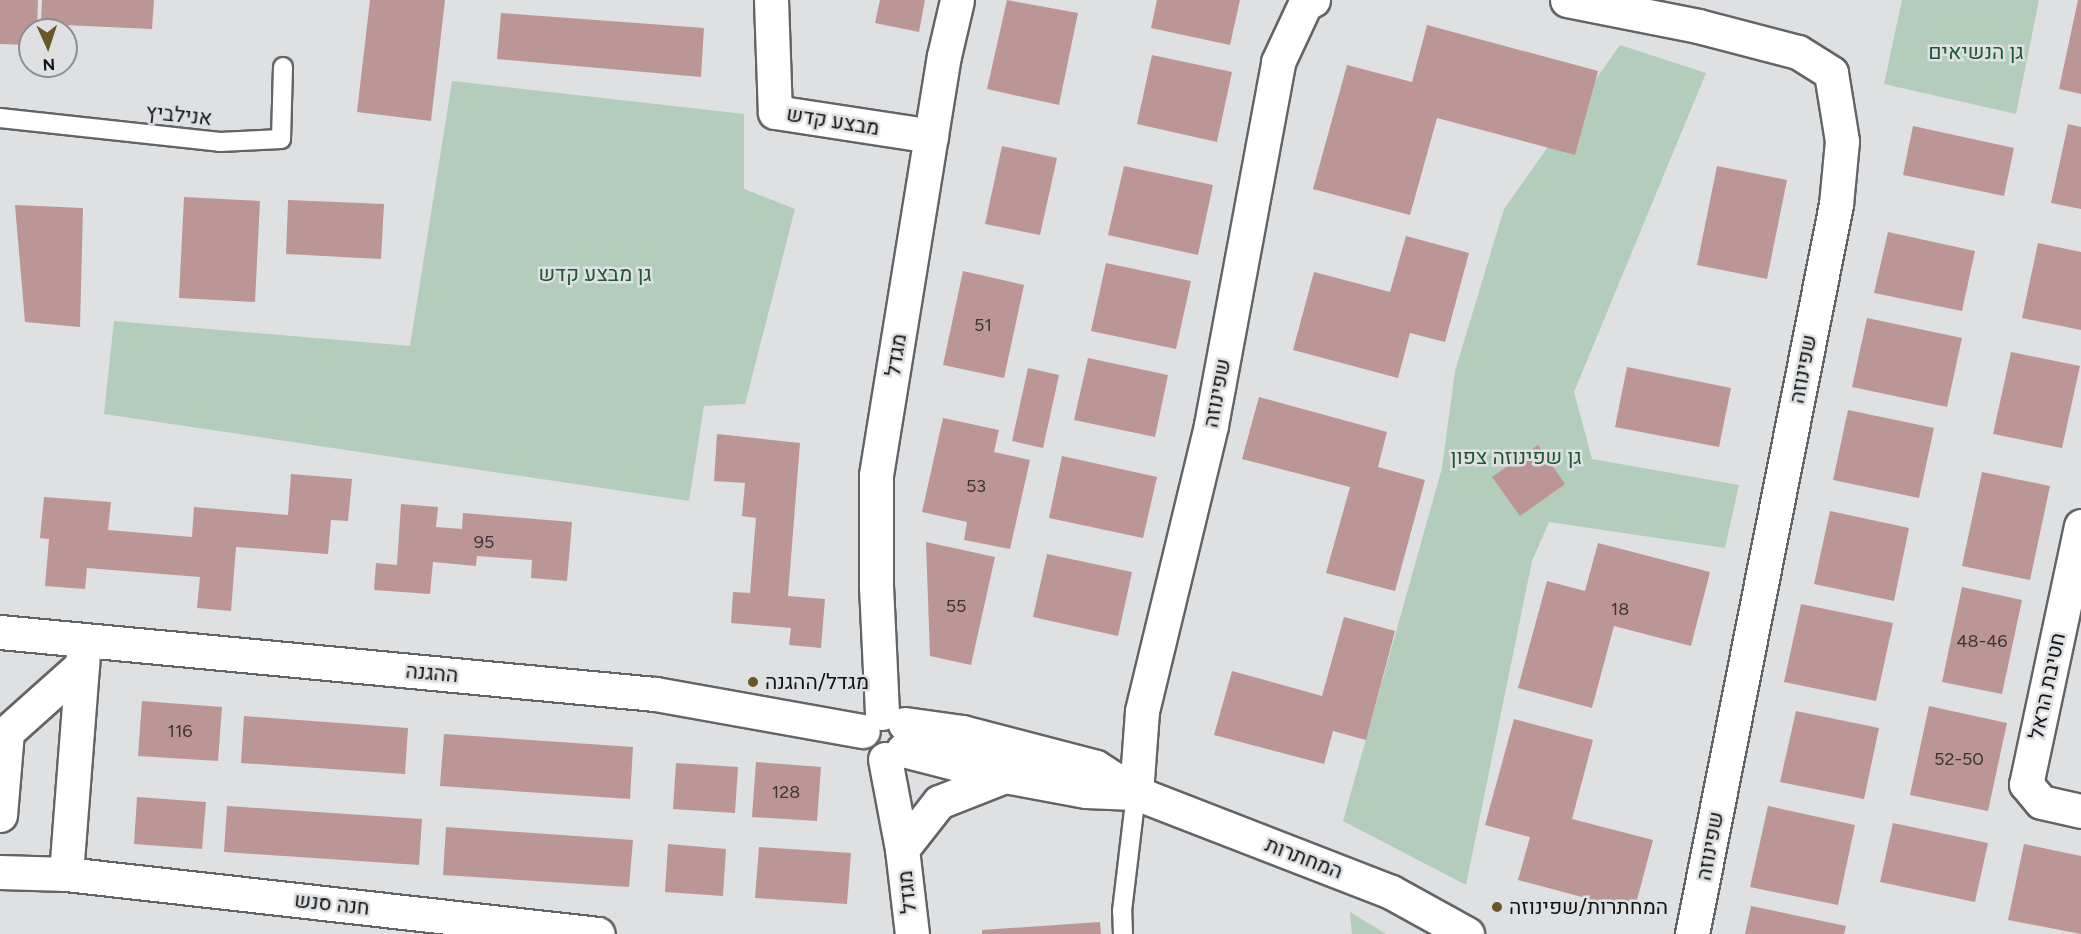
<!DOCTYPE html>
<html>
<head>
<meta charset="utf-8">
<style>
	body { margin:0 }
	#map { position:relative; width:2081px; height:934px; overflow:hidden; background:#dee0e2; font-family:Figtree,Heebo,sans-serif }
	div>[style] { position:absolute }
	.green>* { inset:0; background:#b3ccbc }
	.building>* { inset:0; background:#bc9695 }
	.roads { filter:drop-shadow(2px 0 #636466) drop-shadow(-2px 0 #636466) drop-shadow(0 2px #636466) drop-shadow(0 -2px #636466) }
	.lane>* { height:18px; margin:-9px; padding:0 9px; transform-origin:9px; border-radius:9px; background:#fff }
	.street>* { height:33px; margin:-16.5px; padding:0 16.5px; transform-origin:16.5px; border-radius:16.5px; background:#fff }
	.dots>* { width:16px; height:16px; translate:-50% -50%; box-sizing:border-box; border:3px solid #dee0e2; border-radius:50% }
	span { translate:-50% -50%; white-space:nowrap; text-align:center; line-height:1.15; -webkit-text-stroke:5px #dee0e2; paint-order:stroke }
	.number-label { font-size:18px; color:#3d3435 }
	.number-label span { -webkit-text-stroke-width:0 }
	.park-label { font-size:21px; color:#215639 }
	.street-label { font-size:21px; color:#131415 }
	.poi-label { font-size:21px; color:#131415 }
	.left { translate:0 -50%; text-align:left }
	.north { position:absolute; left:18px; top:18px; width:60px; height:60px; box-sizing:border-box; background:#dee0e2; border:2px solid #8d8e90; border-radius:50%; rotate:177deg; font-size:16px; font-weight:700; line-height:24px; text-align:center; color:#131415 }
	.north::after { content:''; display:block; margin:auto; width:21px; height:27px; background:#695725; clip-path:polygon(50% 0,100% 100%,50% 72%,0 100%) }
</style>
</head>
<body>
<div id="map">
	<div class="green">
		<i style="clip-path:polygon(1902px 0,2039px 0,2016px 114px,1884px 84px)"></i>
		<i style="clip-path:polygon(1620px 45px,1706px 73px,1574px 392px,1592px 459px,1739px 485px,1725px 548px,1549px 522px,1532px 561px,1466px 885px,1343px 821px,1442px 468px,1455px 371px,1504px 209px)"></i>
		<i style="clip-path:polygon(452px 81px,744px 114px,744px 189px,795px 209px,745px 404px,704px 406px,689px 501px,104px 414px,114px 321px,410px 346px)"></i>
		<i style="clip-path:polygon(1350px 912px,1386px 934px,1352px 934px)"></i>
	</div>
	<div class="building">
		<i style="clip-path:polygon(0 0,38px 0,37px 30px,30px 30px,30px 45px,0 44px)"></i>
		<i style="clip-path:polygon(42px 0,154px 0,152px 29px,41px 24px)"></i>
		<i style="clip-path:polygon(370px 0,445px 0,431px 121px,357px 112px)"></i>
		<i style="clip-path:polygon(880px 0,925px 0,919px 32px,875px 23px)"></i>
		<i style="clip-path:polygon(1007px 0,1078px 13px,1059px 105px,987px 89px)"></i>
		<i style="clip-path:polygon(1157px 0,1240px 0,1230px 45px,1151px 28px)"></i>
		<i style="clip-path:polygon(2078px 0,2081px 0,2081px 94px,2059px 89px)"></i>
		<i style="clip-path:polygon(501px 13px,704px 28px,701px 77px,497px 59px)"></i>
		<i style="clip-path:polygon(1427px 25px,1598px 71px,1575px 155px,1437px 118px,1410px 215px,1313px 189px,1347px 65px,1412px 82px)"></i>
		<i style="clip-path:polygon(1152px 55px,1232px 72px,1217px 142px,1137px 124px)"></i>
		<i style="clip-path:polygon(2068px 124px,2081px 127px,2081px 209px,2051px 203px)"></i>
		<i style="clip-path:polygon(1913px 126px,2014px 148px,2004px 196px,1903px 175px)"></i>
		<i style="clip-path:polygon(1002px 146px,1057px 158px,1040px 235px,985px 224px)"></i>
		<i style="clip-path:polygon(1124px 166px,1213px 185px,1198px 255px,1108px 235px)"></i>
		<i style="clip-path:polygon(1717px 166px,1787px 180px,1767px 279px,1697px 265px)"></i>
		<i style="clip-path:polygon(184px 197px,260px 201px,255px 302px,179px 298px)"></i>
		<i style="clip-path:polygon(288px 200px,384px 204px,381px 259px,286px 254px)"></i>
		<i style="clip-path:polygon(15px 205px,83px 208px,80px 327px,25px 322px)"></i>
		<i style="clip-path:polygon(1888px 232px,1975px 251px,1962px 311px,1874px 293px)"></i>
		<i style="clip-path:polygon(1406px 236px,1469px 253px,1445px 342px,1410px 333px,1398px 378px,1293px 350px,1314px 272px,1390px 292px)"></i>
		<i style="clip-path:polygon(2038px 243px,2081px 252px,2081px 330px,2022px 318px)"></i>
		<i style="clip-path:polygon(1106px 263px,1191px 281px,1176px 349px,1091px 331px)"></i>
		<i style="clip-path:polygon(963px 271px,1024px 285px,1004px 378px,943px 365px)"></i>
		<i style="clip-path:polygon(1867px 318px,1962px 338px,1947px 407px,1852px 387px)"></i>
		<i style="clip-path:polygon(2011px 352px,2080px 366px,2062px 448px,1993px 434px)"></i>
		<i style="clip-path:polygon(1088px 358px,1168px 375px,1155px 437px,1074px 420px)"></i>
		<i style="clip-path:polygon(1627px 367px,1731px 388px,1719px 447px,1615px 427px)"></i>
		<i style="clip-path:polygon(1028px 368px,1059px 375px,1043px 448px,1012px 441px)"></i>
		<i style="clip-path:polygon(1259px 397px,1387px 432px,1378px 467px,1425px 480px,1395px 591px,1326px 573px,1350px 487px,1242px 459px)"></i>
		<i style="clip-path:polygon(1848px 410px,1934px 428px,1919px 498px,1833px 480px)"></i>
		<i style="clip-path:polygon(943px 418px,999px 430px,994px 452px,1030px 460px,1010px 549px,964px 540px,967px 522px,922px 512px)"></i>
		<i style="clip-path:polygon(717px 434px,800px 443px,788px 596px,825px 599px,821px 648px,789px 645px,791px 628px,731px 623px,733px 592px,750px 593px,756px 518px,742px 516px,745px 483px,714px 481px)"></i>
		<i style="clip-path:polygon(1538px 445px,1565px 484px,1520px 516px,1492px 477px)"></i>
		<i style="clip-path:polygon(1062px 456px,1157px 477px,1143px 538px,1049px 518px)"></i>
		<i style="clip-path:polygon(1982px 472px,2050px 486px,2030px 580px,1962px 566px)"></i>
		<i style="clip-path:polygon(291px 474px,352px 479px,348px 521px,331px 520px,328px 554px,236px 547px,231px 611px,197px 608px,200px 577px,87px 568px,85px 589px,45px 586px,49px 539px,40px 538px,44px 497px,111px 502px,108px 530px,192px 537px,194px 507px,288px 515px)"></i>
		<i style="clip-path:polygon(401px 504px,438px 507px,436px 527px,462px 529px,463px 513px,572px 522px,567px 581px,531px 578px,532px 560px,477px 556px,476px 566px,433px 562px,430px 594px,374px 590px,376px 563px,397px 565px)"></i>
		<i style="clip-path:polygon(1830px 511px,1909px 528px,1894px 601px,1814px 584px)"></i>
		<i style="clip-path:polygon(926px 542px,995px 557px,971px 665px,930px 656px)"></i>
		<i style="clip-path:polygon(1598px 543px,1710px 572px,1691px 646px,1614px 626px,1592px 708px,1518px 688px,1547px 581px,1585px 591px)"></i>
		<i style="clip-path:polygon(1047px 554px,1132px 572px,1118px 636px,1033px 617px)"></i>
		<i style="clip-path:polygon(1962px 587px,2022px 600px,2002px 694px,1942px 682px)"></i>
		<i style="clip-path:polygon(1801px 604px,1893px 623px,1876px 701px,1784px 682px)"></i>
		<i style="clip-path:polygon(1344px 617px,1395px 631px,1366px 740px,1333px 731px,1324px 764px,1214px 735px,1232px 671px,1322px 696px)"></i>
		<i style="clip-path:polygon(142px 701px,222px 707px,218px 761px,138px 756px)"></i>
		<i style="clip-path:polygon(1929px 706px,2007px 723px,1988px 811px,1910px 795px)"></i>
		<i style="clip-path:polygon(1796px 711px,1879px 728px,1864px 799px,1780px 782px)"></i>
		<i style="clip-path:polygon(244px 716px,408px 728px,405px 774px,241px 763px)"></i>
		<i style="clip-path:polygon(1514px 719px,1593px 740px,1572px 819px,1653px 840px,1634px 911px,1518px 880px,1530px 837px,1485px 825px)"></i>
		<i style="clip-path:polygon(444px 734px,633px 747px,630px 799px,440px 786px)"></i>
		<i style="clip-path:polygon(756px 762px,821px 767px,817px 821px,752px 817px)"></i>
		<i style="clip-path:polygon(676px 763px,738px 767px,735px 813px,673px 809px)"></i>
		<i style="clip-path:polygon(137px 797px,206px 802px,202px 849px,134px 844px)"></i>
		<i style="clip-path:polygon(227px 806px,422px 819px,419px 865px,224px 852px)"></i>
		<i style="clip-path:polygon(1768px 806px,1855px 825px,1838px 905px,1750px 887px)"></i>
		<i style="clip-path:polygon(1893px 823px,1988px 843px,1975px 902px,1880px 882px)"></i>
		<i style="clip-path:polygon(446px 827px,633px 840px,629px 887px,443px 875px)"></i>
		<i style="clip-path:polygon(668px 844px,726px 849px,723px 896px,665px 892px)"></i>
		<i style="clip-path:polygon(2024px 844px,2081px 856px,2081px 934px,2008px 920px)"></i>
		<i style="clip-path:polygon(759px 847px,851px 853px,847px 904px,755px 898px)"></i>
		<i style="clip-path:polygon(1751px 906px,1846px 926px,1844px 934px,1745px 934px)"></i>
		<i style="clip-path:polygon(1100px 922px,1101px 934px,982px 934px,982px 930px)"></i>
	</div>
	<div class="roads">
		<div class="lane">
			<i style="left:0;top:118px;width:221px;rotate:6.2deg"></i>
			<i style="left:220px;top:142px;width:61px;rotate:-2.8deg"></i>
			<i style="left:281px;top:139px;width:72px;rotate:-88.4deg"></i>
			<i style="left:1123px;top:934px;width:23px;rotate:-92deg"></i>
			<i style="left:1122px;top:911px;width:119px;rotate:-83.2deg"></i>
		</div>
		<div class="street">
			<i style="left:771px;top:0;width:112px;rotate:88deg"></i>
			<i style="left:775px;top:112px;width:158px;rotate:8.7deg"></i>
			<i style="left:1567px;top:0;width:134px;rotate:11.2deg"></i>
			<i style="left:1698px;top:26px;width:103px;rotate:14.6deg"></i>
			<i style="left:1798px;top:52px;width:39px;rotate:32deg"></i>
			<i style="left:1831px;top:73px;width:69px;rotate:80.8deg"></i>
			<i style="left:1842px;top:141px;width:63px;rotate:95.4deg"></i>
			<i style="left:1836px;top:204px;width:744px;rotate:101.16deg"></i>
			<i style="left:2081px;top:526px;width:264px;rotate:102deg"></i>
			<i style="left:2026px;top:784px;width:23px;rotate:50deg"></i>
			<i style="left:2041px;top:802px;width:41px;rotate:12.7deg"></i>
			<i style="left:0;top:632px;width:658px;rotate:5.41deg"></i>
			<i style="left:655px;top:694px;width:211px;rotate:10.1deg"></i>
			<i style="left:882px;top:713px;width:127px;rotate:-92.7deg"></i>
			<i style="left:876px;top:586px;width:111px;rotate:-90deg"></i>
			<i style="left:876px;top:475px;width:424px;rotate:-80.8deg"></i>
			<i style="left:944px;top:56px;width:57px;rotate:-76.9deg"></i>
			<i style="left:905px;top:724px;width:58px;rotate:8deg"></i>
			<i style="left:962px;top:732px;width:138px;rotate:14.6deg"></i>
			<i style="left:1096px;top:767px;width:48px;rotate:33deg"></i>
			<i style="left:1136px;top:793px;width:274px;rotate:21.2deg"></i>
			<i style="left:1391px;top:892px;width:87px;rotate:28.9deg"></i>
			<i style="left:903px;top:750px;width:105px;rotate:14.3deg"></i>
			<i style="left:1005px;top:776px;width:82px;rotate:10.5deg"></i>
			<i style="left:1086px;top:791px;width:48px;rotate:2.4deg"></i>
			<i style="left:885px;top:759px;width:92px;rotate:79.3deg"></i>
			<i style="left:902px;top:849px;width:86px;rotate:83.3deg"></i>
			<i style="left:1136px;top:793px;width:82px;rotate:-85.8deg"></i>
			<i style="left:1142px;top:711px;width:294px;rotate:-76.4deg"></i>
			<i style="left:1211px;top:425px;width:369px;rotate:-79.5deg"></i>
			<i style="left:1278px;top:62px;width:64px;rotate:-65deg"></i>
			<i style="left:1305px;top:4px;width:9px;rotate:-27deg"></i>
			<i style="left:0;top:815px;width:83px;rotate:-85.2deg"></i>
			<i style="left:7px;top:732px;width:101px;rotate:-41.8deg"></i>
			<i style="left:902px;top:849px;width:60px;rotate:-51.8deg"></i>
			<i style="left:939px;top:802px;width:71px;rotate:-21.5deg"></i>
			<i style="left:0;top:872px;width:66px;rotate:1.7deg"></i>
			<i style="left:66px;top:874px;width:234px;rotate:-85.6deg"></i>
			<i style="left:66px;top:874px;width:535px;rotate:6.43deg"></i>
		</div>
	</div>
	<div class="dots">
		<i style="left:753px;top:682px;background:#695725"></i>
		<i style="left:1497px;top:907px;background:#695725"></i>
	</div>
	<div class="number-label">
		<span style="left:983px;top:325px">51</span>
		<span style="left:976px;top:486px">53</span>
		<span style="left:484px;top:542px">95</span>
		<span style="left:956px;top:606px">55</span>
		<span style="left:1620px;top:609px">18</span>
		<span style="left:1982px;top:641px">48-46</span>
		<span style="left:180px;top:731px">116</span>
		<span style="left:1959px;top:759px">52-50</span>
		<span style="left:786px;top:792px">128</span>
	</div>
	<div class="park-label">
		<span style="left:1976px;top:52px">גן הנשיאים</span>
		<span style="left:595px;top:274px">גן מבצע קדש</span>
		<span style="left:1516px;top:457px">גן שפינוזה צפון</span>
	</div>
	<div class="street-label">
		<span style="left:179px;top:115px;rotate:6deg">אנילביץ</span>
		<span style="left:833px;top:121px;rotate:9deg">מבצע קדש</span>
		<span style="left:896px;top:355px;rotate:-81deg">מגדל</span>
		<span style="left:1803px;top:369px;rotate:-79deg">שפינוזה</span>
		<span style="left:1217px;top:393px;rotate:-79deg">שפינוזה</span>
		<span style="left:432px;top:673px;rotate:5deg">ההגנה</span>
		<span style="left:2047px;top:686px;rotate:-78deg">חטיבת הראל</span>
		<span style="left:1710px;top:846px;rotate:-79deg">שפינוזה</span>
		<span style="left:1304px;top:858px;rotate:21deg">המחתרות</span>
		<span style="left:907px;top:892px;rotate:-96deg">מגדל</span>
		<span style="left:332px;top:904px;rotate:6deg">חנה סנש</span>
	</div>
	<div class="poi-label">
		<span class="left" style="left:765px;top:682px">מגדל/ההגנה</span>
		<span class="left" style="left:1509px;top:907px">המחתרות/שפינוזה</span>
	</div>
	<div class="north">N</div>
</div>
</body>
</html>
